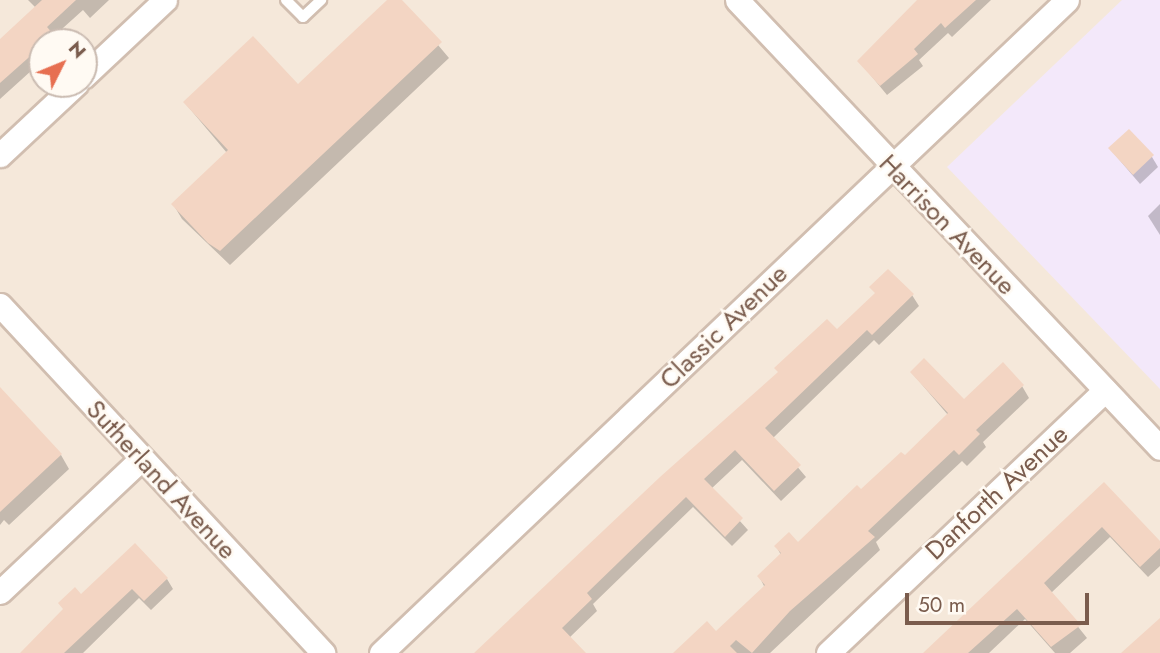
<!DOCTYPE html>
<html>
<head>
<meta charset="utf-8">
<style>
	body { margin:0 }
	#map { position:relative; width:1160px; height:653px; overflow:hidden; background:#fdf6ec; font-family:Jost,sans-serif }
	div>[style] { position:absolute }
	.residential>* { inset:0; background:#f5e8da }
	.education>* { inset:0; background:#f3e8fa }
	.shadow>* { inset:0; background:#0003 }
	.building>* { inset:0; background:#f3d5c3 }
	.roads { filter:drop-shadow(2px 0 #d1beb0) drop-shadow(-2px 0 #d1beb0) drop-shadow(0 2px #d1beb0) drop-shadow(0 -2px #d1beb0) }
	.service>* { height:10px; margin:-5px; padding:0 5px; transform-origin:5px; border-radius:5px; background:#fff }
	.minor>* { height:23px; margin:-11.5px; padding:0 11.5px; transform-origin:11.5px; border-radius:11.5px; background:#fff }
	span { translate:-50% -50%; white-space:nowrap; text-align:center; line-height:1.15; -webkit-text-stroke:5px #fffaf3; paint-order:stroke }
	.street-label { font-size:26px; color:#7a5c4d }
	.north { position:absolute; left:28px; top:28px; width:70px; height:70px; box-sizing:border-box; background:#fffaf3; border:2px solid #cabbb1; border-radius:50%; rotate:47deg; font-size:19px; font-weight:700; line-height:28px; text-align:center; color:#7a5c4d }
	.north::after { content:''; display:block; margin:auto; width:24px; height:32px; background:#e76f51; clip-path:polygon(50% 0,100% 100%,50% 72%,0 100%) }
	.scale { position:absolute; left:905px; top:593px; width:184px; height:32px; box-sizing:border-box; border:4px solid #7a5c4d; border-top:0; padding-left:9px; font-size:21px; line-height:24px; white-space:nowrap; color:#7a5c4d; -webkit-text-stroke:5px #fffaf3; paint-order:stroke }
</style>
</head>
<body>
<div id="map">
	<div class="residential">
		<i style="clip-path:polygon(evenodd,0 0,1160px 0,1160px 653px,0 653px,0 0,42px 42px,84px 42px,84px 84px,42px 84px,42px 42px)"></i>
	</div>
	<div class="education">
		<i style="clip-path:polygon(1122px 0,1160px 0,1160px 389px,947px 167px)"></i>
	</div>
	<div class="shadow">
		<i style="clip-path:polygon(28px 0,109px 0,90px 18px,83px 10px,53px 37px,56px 42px,42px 42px,42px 61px,0 99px,0 41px,36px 8px)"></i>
		<i style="clip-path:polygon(389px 0,400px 0,449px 58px,230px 265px,182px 219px,173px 204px,227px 153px,185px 103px,298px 86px)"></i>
		<i style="clip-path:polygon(919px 0,991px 0,952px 37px,948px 33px,919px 60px,923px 66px,887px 95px,859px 61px)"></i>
		<i style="clip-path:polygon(1110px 149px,1152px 157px,1158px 167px,1140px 184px)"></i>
		<i style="clip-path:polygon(1160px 204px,1160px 235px,1148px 216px)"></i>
		<i style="clip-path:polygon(872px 287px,912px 295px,919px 306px,879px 345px,874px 340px,773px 438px,806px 477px,781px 501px,742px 460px,711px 489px,748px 530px,732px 546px,693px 507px,593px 604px,597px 611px,569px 638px,583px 653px,477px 653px,837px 332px,876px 294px)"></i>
		<i style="clip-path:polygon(912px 373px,964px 402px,1022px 386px,1029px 398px,983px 442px,986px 447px,967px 466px,962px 461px,876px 542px,880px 550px,770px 653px,676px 653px,716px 634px,765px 588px,759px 576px,781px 555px,776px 546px,798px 544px,904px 458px,948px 415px)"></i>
		<i style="clip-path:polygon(0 405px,61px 455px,69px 469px,9px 525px,4px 520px,0 525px)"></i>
		<i style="clip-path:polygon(1104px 485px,1160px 544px,1160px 566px,1148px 577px,1110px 537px,1051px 593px,1087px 638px,1070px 653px,1055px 653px,1025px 619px,989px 653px,926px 653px)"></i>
		<i style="clip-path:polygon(167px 579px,173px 589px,151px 610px,139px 598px,83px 653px,22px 653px,81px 596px)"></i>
	</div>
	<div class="building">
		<i style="clip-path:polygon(42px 0,76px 0,47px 27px,54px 35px,0 83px,0 39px)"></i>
		<i style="clip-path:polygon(387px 0,402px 0,442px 42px,220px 251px,208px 243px,171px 204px,228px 150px,183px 102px,253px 36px,298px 84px)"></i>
		<i style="clip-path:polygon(917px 0,976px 0,945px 28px,941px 23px,914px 49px,918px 54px,880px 86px,857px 61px)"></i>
		<i style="clip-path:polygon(1129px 129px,1154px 155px,1133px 175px,1108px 148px)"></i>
		<i style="clip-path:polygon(888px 269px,914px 294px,872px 335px,867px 330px,765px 428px,801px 465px,774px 491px,735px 450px,704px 479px,743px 518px,725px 537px,686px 497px,587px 593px,592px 599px,562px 628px,586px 653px,474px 653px,660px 477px,778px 372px,774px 368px,827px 319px,837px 329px,875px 293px,869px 287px)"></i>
		<i style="clip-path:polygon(924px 358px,964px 399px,1003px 362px,1024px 385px,976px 430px,980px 434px,959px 455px,954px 450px,868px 531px,875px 537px,790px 611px,752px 653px,736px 640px,730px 646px,737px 653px,673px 653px,707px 621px,716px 631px,765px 585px,757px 576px,781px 553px,774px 546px,789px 532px,798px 542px,857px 485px,861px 489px,901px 452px,905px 455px,948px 413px,910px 372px)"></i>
		<i style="clip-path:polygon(0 387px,62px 454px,0 512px)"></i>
		<i style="clip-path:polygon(1104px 482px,1160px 541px,1160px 548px,1140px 567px,1102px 527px,1044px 583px,1081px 625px,1051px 647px,1017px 609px,968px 653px,923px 653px)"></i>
		<i style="clip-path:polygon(135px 543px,168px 578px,144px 601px,132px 589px,64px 653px,20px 653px,63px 609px,58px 603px,75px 587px,81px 594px)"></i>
		<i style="clip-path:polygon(1160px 618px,1160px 653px,1121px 653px)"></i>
	</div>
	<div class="roads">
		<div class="service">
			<i style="left:286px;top:0;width:24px;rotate:45deg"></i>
			<i style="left:303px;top:17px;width:25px;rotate:-43deg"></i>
		</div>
		<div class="minor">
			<i style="left:737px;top:0;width:616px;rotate:46.64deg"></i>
			<i style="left:84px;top:76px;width:111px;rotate:-43.2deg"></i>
			<i style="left:0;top:155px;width:104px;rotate:-43.1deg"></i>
			<i style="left:0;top:305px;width:475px;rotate:47.1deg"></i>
			<i style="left:0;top:592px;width:194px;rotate:-43.3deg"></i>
			<i style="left:381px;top:653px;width:947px;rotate:-43.59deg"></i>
			<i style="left:828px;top:653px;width:382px;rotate:-43.5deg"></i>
		</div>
	</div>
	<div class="street-label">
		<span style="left:947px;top:225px;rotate:46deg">Harrison Avenue</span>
		<span style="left:724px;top:327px;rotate:-44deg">Classic Avenue</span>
		<span style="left:161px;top:480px;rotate:47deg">Sutherland Avenue</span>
		<span style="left:997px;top:493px;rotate:-43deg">Danforth Avenue</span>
	</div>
	<div class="north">N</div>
	<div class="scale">50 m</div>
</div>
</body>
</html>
